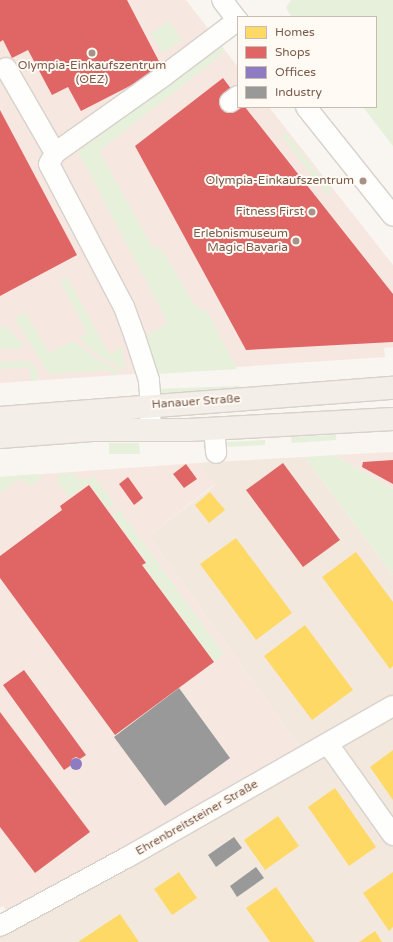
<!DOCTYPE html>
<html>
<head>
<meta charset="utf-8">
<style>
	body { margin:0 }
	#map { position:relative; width:393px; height:942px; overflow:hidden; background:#f9f5f0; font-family:"Varela Round",sans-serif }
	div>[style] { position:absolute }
	.residential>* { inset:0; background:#f2e8de }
	.commercial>* { inset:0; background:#f6e8e1 }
	.green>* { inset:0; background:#e7f0db }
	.homes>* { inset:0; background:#ffd966 }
	.shops>* { inset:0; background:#e06666 }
	.offices>* { inset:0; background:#8e7cc3 }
	.round { border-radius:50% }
	.industry>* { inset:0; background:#999 }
	.roads { filter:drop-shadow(1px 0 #d7d1cb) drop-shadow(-1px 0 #d7d1cb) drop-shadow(0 1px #d7d1cb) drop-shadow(0 -1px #d7d1cb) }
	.minor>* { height:20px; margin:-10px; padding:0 10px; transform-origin:10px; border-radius:10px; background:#fefefd }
	.major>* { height:22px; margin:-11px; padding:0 11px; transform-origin:11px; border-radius:11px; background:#f3eee8 }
	.dots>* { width:11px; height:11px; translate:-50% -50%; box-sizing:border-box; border:2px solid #fffaf3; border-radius:50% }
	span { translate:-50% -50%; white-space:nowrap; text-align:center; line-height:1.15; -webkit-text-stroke:4px #fffaf3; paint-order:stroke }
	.poi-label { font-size:12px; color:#7a5c4d }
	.right { translate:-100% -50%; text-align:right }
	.street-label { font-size:12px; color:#7a5c4d }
	.legend { position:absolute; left:237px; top:16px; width:140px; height:92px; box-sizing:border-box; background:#fffaf3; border:1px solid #cabbb1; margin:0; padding:5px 7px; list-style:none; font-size:12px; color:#7a5c4d }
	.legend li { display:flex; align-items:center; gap:8px; height:20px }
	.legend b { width:20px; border:1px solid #cabbb1 }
</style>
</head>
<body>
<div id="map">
	<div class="residential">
		<i style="clip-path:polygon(305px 457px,393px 575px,393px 942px,0 942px,0 928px,303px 752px,149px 536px,215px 485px,198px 463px)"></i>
	</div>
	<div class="commercial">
		<i style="clip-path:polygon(0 0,186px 0,238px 67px,238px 107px,269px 107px,393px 265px,393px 347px,384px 348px,385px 357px,0 383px)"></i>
		<i style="clip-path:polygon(393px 452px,393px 489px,334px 455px)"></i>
		<i style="clip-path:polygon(198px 463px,215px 484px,149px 536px,303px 752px,13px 920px,3px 906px,0 907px,0 477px)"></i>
	</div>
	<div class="green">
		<i style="clip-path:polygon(291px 0,393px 0,393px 146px,363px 107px,376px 107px,376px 17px,292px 17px,286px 8px)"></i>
		<i style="clip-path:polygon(169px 21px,182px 40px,163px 53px,150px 34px)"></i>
		<i style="clip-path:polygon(219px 45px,225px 52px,99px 151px,153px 248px,161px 248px,195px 306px,208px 313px,237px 369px,156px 374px,144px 336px,168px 323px,78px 152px)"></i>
		<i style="clip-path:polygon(280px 134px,287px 134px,331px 190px,329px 197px)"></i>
		<i style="clip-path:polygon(67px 277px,109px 354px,122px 347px,125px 372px,118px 366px,102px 358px,83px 342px,80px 337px,87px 333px,60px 281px)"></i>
		<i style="clip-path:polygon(26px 312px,49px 353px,74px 341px,97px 359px,115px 368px,120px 373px,111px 374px,110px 370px,49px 374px,14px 318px)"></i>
		<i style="clip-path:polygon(5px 325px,24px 346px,18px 349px,0 349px,0 328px)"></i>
		<i style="clip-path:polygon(27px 361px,37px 368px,38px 380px,31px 381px,29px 367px,0 369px,0 362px)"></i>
		<i style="clip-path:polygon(239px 386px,240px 392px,155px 397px,154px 389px)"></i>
		<i style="clip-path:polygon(336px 435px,336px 440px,292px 443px,291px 437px)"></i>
		<i style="clip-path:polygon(265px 440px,265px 445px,228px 447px,227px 442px)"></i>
		<i style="clip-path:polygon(109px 443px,139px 443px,140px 454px,109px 454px)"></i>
		<i style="clip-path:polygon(334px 455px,393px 489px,393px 575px,305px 457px)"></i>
		<i style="clip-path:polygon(91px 472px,114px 504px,107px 509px,89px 483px,69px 497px,58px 482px,58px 474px,75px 473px,76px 479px,92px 479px)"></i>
		<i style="clip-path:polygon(40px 474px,41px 479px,30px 486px,20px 478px,0 493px,0 477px)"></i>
		<i style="clip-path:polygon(119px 509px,224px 654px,213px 662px,143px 565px,147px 562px,112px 514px)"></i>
	</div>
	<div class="homes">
		<i style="clip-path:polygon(210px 492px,225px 510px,209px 523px,195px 505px)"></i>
		<i style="clip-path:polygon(236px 538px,292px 613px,256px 640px,200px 564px)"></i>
		<i style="clip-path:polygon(356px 552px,393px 602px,393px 666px,390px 669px,322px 577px)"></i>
		<i style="clip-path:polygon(305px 625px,353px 690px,312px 720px,264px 656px)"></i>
		<i style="clip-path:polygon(393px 750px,393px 800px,370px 767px)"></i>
		<i style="clip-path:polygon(335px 788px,376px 847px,349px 866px,308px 807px)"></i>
		<i style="clip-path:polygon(278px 816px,299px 846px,265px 870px,244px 840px)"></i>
		<i style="clip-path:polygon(179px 872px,197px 898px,172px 915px,154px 889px)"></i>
		<i style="clip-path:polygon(393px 872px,393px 927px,389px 931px,363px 893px)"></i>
		<i style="clip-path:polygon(276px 887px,306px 930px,315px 942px,270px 942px,246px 908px)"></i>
		<i style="clip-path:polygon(120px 914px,139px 942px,78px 942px)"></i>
		<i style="clip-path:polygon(375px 931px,382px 942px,359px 942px)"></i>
	</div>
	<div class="shops">
		<i style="clip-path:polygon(0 0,127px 0,163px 69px,81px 111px,68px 87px,52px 95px,28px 50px,12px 58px,3px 40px,0 42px)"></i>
		<i style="clip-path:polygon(223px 78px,238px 98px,238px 107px,245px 107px,393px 294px,393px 342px,246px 350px,135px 146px)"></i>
		<i style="clip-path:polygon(0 110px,77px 255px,0 296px)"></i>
		<i style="clip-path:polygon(393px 460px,393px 484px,362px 467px,363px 462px)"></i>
		<i style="clip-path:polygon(283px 463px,340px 540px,303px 567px,246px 490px)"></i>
		<i style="clip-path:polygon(186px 464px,197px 479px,184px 488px,173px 474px)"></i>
		<i style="clip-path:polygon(128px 477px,143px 498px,134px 505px,119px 484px)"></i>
		<i style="clip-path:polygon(89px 485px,146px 563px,142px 565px,214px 662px,115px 735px,0 578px,0 556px,62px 510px,60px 506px)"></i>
		<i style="clip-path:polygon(24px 670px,86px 755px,80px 759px,76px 757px,72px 759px,70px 766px,64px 770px,3px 685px)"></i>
		<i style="clip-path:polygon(0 712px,90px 832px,35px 873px,0 827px)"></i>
	</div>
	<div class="offices">
		<i class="round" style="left:70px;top:758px;width:12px;height:12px"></i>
	</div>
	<div class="industry">
		<i style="clip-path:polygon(179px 688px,230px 758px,165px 806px,114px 737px)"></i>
		<i style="clip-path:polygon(234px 837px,242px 848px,216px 867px,208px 855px)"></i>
		<i style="clip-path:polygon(256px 867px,264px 878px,237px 897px,230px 886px)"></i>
	</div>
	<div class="roads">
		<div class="minor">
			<i style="left:222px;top:0;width:26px;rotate:53deg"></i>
			<i style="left:6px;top:68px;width:98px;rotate:60deg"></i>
			<i style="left:230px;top:102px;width:10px;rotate:-37deg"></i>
			<i style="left:306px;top:107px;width:139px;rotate:51.4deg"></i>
			<i style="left:214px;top:428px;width:25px;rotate:85deg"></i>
			<i style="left:150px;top:430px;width:25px;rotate:-88deg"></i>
			<i style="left:151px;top:405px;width:25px;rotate:-95deg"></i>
			<i style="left:149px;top:380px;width:45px;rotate:-108deg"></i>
			<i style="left:135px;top:337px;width:32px;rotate:-110deg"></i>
			<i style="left:124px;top:307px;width:161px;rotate:-117.7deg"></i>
			<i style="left:49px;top:164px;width:13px;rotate:-61deg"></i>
			<i style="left:55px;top:153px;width:135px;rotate:-35.3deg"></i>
			<i style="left:165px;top:75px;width:91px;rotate:-37deg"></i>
			<i style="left:328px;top:744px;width:112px;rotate:54.5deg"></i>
			<i style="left:0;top:926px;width:143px;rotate:-28.4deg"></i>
			<i style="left:126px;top:858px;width:307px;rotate:-29.7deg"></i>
		</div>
		<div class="major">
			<i style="left:0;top:418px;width:394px;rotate:-4.4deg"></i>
			<i style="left:0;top:437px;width:92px;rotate:-4.4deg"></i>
			<i style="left:92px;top:430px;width:97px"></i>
			<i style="left:189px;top:430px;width:204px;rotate:-3.1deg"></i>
		</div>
	</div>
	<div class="dots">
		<i style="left:92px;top:53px;background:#a69286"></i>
		<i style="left:363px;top:181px;background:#a69286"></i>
		<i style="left:312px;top:212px;background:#a69286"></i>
		<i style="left:296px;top:241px;background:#a69286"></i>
	</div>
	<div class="poi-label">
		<span style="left:92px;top:73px">Olympia-Einkaufszentrum<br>(OEZ)</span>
		<span class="right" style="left:354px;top:181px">Olympia-Einkaufszentrum</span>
		<span class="right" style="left:304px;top:212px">Fitness First</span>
		<span class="right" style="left:288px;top:241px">Erlebnismuseum<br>Magic Bavaria</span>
	</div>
	<div class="street-label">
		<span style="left:196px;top:402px;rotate:-4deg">Hanauer Straße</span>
		<span style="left:197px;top:818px;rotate:-30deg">Ehrenbreitsteiner Straße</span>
	</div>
	<ul class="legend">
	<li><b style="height:11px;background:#ffd966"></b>Homes</li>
	<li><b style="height:11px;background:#e06666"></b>Shops</li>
	<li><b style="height:11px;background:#8e7cc3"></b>Offices</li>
	<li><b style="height:11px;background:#999"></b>Industry</li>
	</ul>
</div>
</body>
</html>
